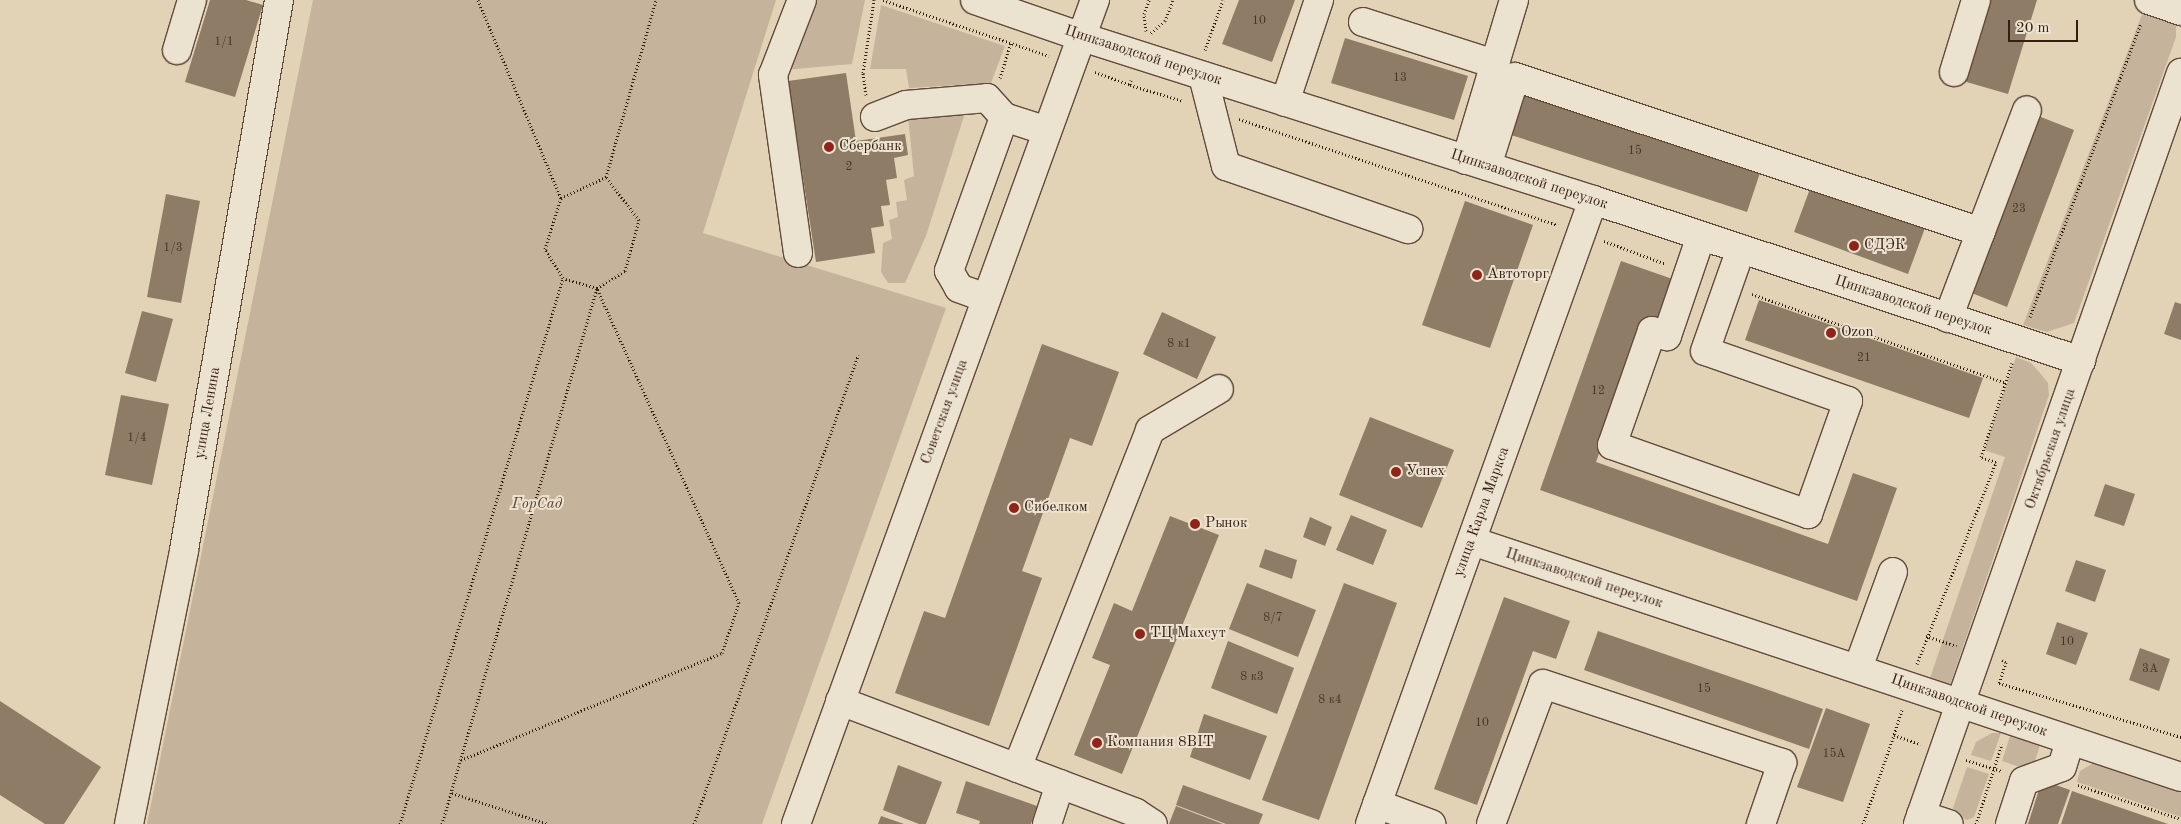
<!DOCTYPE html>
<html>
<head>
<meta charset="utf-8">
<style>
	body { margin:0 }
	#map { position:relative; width:2181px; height:824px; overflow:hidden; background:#e2d3b7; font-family:"Old Standard TT",serif }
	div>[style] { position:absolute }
	.green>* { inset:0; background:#c5b49b }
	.building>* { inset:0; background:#8f7c67 }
	.path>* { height:3px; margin-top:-1.5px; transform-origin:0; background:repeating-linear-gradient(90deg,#361d10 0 1px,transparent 0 3.5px) }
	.roads { filter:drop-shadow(1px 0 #614a3a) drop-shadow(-1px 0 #614a3a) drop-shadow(0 1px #614a3a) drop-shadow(0 -1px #614a3a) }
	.minor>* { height:28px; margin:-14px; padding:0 14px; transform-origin:14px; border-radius:14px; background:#ece2d0 }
	.dots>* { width:14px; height:14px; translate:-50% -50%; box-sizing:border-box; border:2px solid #ece2d0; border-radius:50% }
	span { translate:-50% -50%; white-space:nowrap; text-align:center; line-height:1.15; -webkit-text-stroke:4px #ece2d0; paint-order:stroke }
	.number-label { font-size:12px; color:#4c3526 }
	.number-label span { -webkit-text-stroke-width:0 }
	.street-label { font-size:15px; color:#361d10 }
	.poi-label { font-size:15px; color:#361d10 }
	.left { translate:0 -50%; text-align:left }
	.park-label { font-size:15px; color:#5a4333; font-style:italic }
	.scale { position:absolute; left:2008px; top:20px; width:70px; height:22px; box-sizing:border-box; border:2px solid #361d10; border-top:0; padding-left:6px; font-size:15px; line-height:18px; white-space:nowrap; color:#361d10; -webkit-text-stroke:4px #ece2d0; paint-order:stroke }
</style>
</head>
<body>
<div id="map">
	<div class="green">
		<i style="clip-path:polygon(313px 0,776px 0,703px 233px,946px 308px,762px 824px,147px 824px)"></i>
		<i style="clip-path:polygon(813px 0,865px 0,852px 64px,784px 70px)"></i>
		<i style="clip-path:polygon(2146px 4px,2176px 23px,2176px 37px,2074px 323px,2047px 332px,2023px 325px)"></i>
		<i style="clip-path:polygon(881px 5px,1005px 46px,991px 83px,909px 88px,906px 69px,870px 69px)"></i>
		<i style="clip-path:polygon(940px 112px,964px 116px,926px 236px,905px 283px,888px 283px,881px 272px,883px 243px,892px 239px,889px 220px,898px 217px,896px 202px,907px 200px,904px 180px,914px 176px,908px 117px)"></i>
		<i style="clip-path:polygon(2016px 357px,2031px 363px,2040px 373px,2048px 383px,2049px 395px,1947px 694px,1927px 687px,2005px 457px,1984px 450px)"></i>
		<i style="clip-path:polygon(1992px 733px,2001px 733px,1991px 761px,1971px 755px,1976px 742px)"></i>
		<i style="clip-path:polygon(2010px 736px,2040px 745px,2032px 771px,2002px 761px)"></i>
		<i style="clip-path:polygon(2095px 762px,2181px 791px,2181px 817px,2077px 782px,2080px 771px)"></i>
		<i style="clip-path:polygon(1967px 767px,1989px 774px,1974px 817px,1967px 820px,1958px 816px,1953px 808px)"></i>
	</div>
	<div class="building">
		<i style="clip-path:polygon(210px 0,246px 0,263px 5px,235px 97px,185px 82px)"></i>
		<i style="clip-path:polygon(1239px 0,1295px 0,1272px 62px,1222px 44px)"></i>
		<i style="clip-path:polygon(1988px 0,2037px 0,2008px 94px,1963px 81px)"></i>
		<i style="clip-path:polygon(1345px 38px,1468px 76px,1454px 120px,1331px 83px)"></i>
		<i style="clip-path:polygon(846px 73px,856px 141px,905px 134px,908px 155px,894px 158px,897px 178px,886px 180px,890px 205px,881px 206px,884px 226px,871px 228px,875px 253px,816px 262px,788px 81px)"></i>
		<i style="clip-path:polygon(1522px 92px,1761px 170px,1747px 212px,1508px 134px)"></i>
		<i style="clip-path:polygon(2031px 113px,2074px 130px,2007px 307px,1964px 290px)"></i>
		<i style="clip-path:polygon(1811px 186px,1925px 228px,1908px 274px,1794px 232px)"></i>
		<i style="clip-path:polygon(166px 194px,200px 201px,181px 303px,147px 297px)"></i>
		<i style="clip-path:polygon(1465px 201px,1533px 225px,1490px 348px,1422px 325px)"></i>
		<i style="clip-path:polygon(1621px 261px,1681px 282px,1667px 323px,1648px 316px,1596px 462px,1828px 544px,1853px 473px,1897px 488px,1857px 601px,1540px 490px)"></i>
		<i style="clip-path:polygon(1759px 300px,1983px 378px,1969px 418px,1745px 340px)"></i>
		<i style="clip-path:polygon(2175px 302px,2181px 304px,2181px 340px,2164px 334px)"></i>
		<i style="clip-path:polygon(142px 311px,173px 319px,156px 382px,125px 373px)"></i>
		<i style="clip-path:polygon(1162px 312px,1216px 337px,1197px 379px,1143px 354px)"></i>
		<i style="clip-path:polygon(1042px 344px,1119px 372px,1092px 446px,1070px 438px,1022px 571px,1042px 578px,989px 726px,895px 693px,924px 611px,945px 618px)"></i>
		<i style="clip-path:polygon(121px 395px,169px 404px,152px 485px,105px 475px)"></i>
		<i style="clip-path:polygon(1370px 417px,1454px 450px,1422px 528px,1339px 495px)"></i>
		<i style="clip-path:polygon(2105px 484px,2135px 494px,2124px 526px,2094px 516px)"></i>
		<i style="clip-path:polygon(1351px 515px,1387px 530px,1373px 565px,1336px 550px)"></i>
		<i style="clip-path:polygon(1170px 516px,1219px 535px,1122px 774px,1074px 755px,1110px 665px,1092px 658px,1114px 603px,1132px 611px)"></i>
		<i style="clip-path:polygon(1310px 517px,1332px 527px,1325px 546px,1303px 537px)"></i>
		<i style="clip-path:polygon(1265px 549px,1297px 560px,1292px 579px,1259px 567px)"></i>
		<i style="clip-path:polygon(2076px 560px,2106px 570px,2095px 602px,2065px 591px)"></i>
		<i style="clip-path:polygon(1247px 583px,1316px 610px,1298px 657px,1229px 629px)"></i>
		<i style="clip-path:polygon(1344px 583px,1397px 603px,1319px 820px,1262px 800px)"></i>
		<i style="clip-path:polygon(1504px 597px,1570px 621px,1556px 659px,1533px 651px,1477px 805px,1434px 789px)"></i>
		<i style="clip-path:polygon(2057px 622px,2088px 633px,2076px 665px,2046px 654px)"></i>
		<i style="clip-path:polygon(1598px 631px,1823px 709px,1809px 749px,1584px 670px)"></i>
		<i style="clip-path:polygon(1228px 641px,1294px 668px,1277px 714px,1211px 688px)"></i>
		<i style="clip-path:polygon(2140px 648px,2170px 659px,2159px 691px,2129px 680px)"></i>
		<i style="clip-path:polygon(0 701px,101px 767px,64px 824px,45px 824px,0 795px)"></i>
		<i style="clip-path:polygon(1826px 708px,1870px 724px,1843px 802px,1797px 787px)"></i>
		<i style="clip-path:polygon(1204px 714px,1267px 736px,1250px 780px,1190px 757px)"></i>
		<i style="clip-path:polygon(898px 765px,942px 782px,926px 824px,919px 824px,883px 810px)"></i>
		<i style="clip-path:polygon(2042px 780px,2070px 790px,2058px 824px,2028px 824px)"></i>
		<i style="clip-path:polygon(966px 781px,1037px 806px,1031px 824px,979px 824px,980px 821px,956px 813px)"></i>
		<i style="clip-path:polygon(1183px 785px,1263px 814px,1259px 824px,1226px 824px,1176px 805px)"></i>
		<i style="clip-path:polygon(2072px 791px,2168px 824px,2061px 824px)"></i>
		<i style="clip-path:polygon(1176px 806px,1223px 824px,1169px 824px)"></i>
		<i style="clip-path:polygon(881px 816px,904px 824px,878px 824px)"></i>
	</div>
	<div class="path">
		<i style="left:478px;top:0;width:215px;rotate:67.3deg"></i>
		<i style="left:883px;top:0;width:175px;rotate:18.6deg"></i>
		<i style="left:1146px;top:31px;width:17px;rotate:-97deg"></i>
		<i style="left:1144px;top:14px;width:15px;rotate:-70deg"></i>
		<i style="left:1151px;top:33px;width:18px;rotate:-41deg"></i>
		<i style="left:1165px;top:21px;width:22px;rotate:-69deg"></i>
		<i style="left:1205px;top:50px;width:53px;rotate:-70.2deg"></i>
		<i style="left:1095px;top:72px;width:37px;rotate:20deg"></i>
		<i style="left:1000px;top:78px;width:37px;rotate:-73deg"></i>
		<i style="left:1131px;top:80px;width:5px;rotate:101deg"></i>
		<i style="left:1130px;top:85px;width:55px;rotate:16.8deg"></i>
		<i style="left:866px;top:95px;width:22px;rotate:-98deg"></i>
		<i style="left:863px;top:73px;width:74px;rotate:-81.4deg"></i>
		<i style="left:1239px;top:119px;width:336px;rotate:18.4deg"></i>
		<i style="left:1604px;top:241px;width:66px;rotate:20.4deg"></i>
		<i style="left:1752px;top:294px;width:269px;rotate:19.3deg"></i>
		<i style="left:2030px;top:317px;width:313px;rotate:-69.3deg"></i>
		<i style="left:1926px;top:636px;width:32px;rotate:18deg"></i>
		<i style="left:2002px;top:660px;width:4px;rotate:27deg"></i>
		<i style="left:2006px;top:662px;width:22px;rotate:108deg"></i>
		<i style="left:1999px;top:683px;width:190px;rotate:16.5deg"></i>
		<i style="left:1917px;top:664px;width:217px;rotate:-68.6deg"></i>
		<i style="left:1996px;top:462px;width:16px;rotate:-162deg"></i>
		<i style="left:1981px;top:457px;width:99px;rotate:-71.7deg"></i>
		<i style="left:1902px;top:710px;width:26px;rotate:108deg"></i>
		<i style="left:1894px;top:735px;width:28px;rotate:19deg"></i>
		<i style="left:461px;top:760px;width:282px;rotate:-22.3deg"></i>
		<i style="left:722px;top:653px;width:53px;rotate:-71.2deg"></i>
		<i style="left:739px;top:603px;width:346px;rotate:-114.3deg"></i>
		<i style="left:597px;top:288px;width:35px;rotate:-164deg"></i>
		<i style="left:563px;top:278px;width:34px;rotate:-122deg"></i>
		<i style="left:545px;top:249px;width:53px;rotate:-72.6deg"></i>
		<i style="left:561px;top:198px;width:50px;rotate:-25deg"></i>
		<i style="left:606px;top:177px;width:184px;rotate:-74.2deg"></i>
		<i style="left:1966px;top:760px;width:37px;rotate:17deg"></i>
		<i style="left:2078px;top:785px;width:108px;rotate:18.3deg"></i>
		<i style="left:452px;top:793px;width:101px;rotate:17.9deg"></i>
		<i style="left:400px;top:824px;width:570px;rotate:-73.38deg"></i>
		<i style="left:442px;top:824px;width:558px;rotate:-73.87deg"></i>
		<i style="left:597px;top:288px;width:33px;rotate:-31deg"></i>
		<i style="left:625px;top:271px;width:53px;rotate:-74.6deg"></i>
		<i style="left:639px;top:220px;width:54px;rotate:-127.5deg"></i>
		<i style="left:694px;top:824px;width:497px;rotate:-70.7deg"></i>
		<i style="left:1863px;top:824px;width:94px;rotate:-70.8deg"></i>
		<i style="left:1976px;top:824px;width:84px;rotate:-72deg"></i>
	</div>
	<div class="roads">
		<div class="minor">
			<i style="left:975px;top:0;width:113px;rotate:19.1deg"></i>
			<i style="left:1082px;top:37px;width:536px;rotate:17.69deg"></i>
			<i style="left:1593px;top:200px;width:514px;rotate:18.26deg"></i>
			<i style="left:2149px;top:0;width:34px;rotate:19deg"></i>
			<i style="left:1363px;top:22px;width:139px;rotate:17.7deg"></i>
			<i style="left:177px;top:50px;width:52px;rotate:-73.3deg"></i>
			<i style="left:1954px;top:72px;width:75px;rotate:-73deg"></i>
			<i style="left:1203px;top:76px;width:93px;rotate:75.7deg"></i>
			<i style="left:1226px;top:166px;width:193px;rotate:19.1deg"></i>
			<i style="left:1285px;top:102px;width:108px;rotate:-71.6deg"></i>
			<i style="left:875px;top:117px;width:33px;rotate:-21deg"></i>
			<i style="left:906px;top:105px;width:81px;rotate:-4.9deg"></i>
			<i style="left:987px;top:98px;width:25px;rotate:48deg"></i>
			<i style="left:1466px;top:160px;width:167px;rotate:-73.3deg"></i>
			<i style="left:1487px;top:166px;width:93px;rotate:-72.5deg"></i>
			<i style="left:1515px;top:77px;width:491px;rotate:18.4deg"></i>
			<i style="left:1701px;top:236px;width:106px;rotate:108.8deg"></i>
			<i style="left:1667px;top:336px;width:16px;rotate:-162deg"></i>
			<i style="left:1652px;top:331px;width:121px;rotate:109.3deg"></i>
			<i style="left:1612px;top:445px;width:208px;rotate:19.4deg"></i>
			<i style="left:1808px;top:514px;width:120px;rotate:-70.5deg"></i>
			<i style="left:1848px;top:401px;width:151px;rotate:-160.7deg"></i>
			<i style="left:1705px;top:351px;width:108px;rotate:-70.6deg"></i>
			<i style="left:798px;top:253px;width:180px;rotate:-98deg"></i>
			<i style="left:773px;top:75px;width:80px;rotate:-68.9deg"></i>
			<i style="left:986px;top:298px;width:29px;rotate:-160deg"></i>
			<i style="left:959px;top:288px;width:20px;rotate:-120deg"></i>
			<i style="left:949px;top:271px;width:164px;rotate:-70.3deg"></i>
			<i style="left:1004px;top:117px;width:45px;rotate:18deg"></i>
			<i style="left:1948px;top:318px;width:222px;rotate:-69.2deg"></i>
			<i style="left:1472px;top:541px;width:747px;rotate:18.41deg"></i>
			<i style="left:1858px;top:668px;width:102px;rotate:-70deg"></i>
			<i style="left:840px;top:701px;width:316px;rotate:20.7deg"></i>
			<i style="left:1136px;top:813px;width:20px;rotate:33deg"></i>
			<i style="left:1017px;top:768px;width:363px;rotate:-68.5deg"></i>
			<i style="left:1150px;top:430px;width:80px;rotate:-30.7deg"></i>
			<i style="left:1377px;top:804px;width:58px;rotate:20.3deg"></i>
			<i style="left:1921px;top:815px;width:29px;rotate:18deg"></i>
			<i style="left:129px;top:824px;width:279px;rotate:-78.6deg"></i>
			<i style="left:184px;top:550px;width:558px;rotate:-80.2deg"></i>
			<i style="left:796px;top:824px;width:877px;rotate:-70.06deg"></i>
			<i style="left:1047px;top:824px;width:42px;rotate:-72deg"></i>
			<i style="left:1370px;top:824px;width:663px;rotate:-70.33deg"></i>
			<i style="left:1491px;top:824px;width:149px;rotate:-69.6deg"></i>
			<i style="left:1543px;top:684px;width:252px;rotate:18.3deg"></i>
			<i style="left:1782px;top:763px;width:65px;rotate:109deg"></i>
			<i style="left:1918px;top:824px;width:796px;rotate:-70.7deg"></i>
			<i style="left:2010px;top:824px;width:45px;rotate:-72deg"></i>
			<i style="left:2024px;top:781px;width:40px;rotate:-20.2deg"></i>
			<i style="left:2062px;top:767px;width:27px;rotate:-73deg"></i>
		</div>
	</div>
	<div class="dots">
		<i style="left:829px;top:147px;background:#8f2418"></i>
		<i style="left:1854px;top:246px;background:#8f2418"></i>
		<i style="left:1477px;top:275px;background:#8f2418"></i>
		<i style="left:1831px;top:333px;background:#8f2418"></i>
		<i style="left:1396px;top:472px;background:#8f2418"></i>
		<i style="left:1014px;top:508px;background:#8f2418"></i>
		<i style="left:1195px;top:524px;background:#8f2418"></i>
		<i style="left:1140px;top:634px;background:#8f2418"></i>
		<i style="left:1097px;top:743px;background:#8f2418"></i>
	</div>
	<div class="number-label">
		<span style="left:1259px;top:22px">10</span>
		<span style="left:224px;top:43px">1/1</span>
		<span style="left:1400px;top:79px">13</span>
		<span style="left:1635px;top:152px">15</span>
		<span style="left:849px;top:168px">2</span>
		<span style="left:2019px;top:210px">23</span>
		<span style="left:173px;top:249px">1/3</span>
		<span style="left:1179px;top:345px">8 к1</span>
		<span style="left:1864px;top:359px">21</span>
		<span style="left:1598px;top:392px">12</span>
		<span style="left:137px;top:439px">1/4</span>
		<span style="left:1273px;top:619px">8/7</span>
		<span style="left:2067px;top:643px">10</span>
		<span style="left:2150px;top:670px">3А</span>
		<span style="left:1252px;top:678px">8 к3</span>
		<span style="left:1704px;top:690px">15</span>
		<span style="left:1330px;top:701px">8 к4</span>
		<span style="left:1482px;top:724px">10</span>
		<span style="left:1834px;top:755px">15А</span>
	</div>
	<div class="street-label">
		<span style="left:1143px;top:56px;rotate:18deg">Цинкзаводской переулок</span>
		<span style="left:1529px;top:180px;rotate:18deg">Цинкзаводской переулок</span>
		<span style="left:1913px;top:306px;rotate:18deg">Цинкзаводской переулок</span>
		<span style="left:945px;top:412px;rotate:-70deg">Советская улица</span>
		<span style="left:208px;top:413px;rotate:-80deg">улица Ленина</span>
		<span style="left:2051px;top:449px;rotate:-71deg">Октябрьская улица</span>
		<span style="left:1482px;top:512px;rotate:-70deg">улица Карла Маркса</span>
		<span style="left:1584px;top:579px;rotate:18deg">Цинкзаводской переулок</span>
		<span style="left:1969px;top:706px;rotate:19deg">Цинкзаводской переулок</span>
	</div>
	<div class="poi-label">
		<span class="left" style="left:839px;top:147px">Сбербанк</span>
		<span class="left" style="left:1864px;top:246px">СДЭК</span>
		<span class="left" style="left:1487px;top:275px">Автоторг</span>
		<span class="left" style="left:1841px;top:333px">Ozon</span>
		<span class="left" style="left:1406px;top:472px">Успех</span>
		<span class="left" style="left:1024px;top:508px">Сибелком</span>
		<span class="left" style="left:1205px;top:524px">Рынок</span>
		<span class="left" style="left:1150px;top:634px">ТЦ Махсут</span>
		<span class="left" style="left:1107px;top:743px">Компания 8BIT</span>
	</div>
	<div class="park-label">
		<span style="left:537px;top:505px">ГорСад</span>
	</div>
	<div class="scale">20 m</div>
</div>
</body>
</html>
